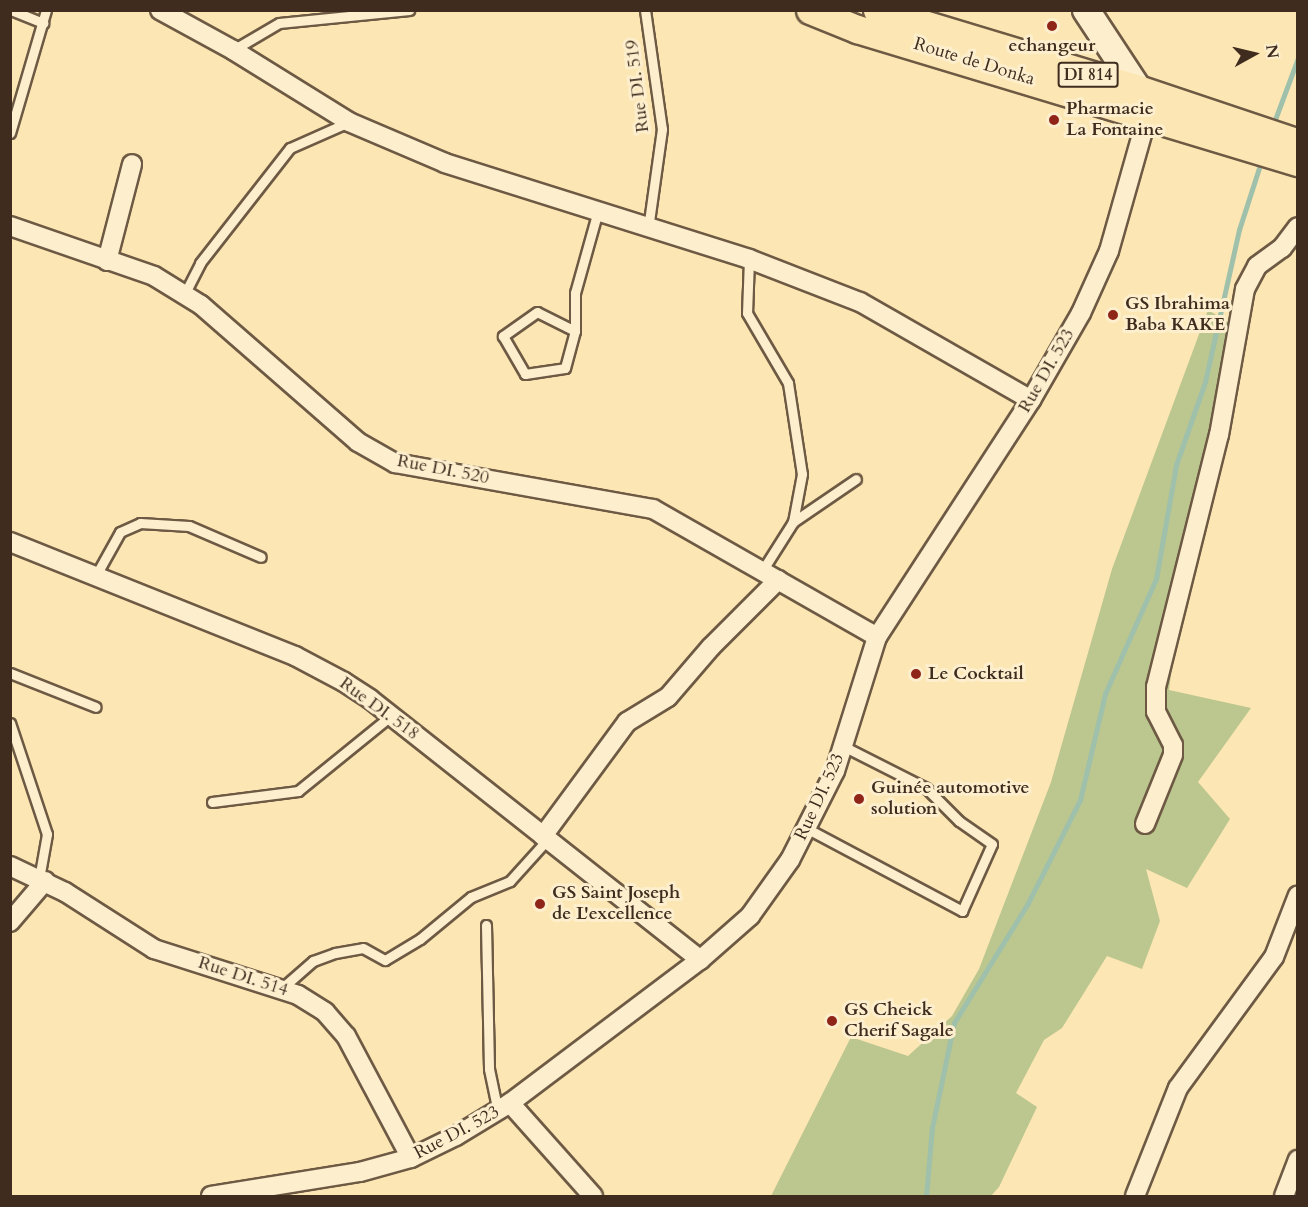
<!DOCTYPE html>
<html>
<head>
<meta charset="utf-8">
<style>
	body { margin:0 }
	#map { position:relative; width:1308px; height:1207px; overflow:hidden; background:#fce6b3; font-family:Cardo,serif }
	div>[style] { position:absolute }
	.green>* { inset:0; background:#bcc68f }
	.stream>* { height:4.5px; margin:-2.25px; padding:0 2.25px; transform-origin:2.25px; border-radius:2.25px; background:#9fc0ab }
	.roads { filter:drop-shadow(2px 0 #6e5a44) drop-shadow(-2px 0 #6e5a44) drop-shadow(0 2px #6e5a44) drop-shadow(0 -2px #6e5a44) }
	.lane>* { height:9px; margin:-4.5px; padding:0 4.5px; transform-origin:4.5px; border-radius:4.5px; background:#fdefce }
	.street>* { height:18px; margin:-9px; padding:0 9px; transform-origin:9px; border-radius:9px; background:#fdefce }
	.secondary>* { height:26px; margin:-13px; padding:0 13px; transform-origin:13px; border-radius:13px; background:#fdefce }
	.primary>* { height:27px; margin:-13.5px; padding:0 13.5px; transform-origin:13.5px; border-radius:13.5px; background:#fce6b3 }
	.dots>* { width:16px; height:16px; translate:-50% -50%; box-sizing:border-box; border:3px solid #fdefce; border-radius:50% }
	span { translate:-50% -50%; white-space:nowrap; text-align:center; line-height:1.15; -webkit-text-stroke:6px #fdefce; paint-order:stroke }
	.shield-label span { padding:2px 4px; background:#fdefce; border:2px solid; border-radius:4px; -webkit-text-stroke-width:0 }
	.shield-label { font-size:16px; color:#3f2c1f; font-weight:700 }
	.poi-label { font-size:18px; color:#3f2c1f; font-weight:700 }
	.left { translate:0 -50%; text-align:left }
	.street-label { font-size:18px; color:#3f2c1f }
	.frame { position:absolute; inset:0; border:12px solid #3f2c1f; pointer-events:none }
	.north { position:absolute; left:1224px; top:24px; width:60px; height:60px; -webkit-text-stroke:4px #fdefce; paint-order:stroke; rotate:82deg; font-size:16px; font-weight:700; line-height:24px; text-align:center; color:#3f2c1f }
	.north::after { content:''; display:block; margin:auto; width:21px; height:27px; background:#3f2c1f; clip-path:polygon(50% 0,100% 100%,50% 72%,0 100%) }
</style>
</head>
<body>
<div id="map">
	<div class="green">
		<i style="clip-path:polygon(1208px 310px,1230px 323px,1236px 360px,1184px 575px,1169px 690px,1251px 708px,1198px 782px,1230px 819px,1187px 888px,1146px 869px,1160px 921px,1142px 969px,1107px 956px,1062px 1028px,1044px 1040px,1016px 1093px,1037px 1107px,999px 1187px,991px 1196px,771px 1196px,851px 1037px,908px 1056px,952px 1016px,979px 969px,1051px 782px,1112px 569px)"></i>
	</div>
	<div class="stream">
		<i style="left:1273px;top:125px;width:72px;rotate:-69.5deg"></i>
		<i style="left:926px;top:1196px;width:68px;rotate:-85deg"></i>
		<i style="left:932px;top:1128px;width:107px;rotate:-78.2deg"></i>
		<i style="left:954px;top:1023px;width:139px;rotate:-58.3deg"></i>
		<i style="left:1027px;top:905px;width:118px;rotate:-63.2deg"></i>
		<i style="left:1080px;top:800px;width:109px;rotate:-76.7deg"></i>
		<i style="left:1105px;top:694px;width:126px;rotate:-66.1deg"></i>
		<i style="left:1156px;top:579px;width:116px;rotate:-80deg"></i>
		<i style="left:1176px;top:465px;width:88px;rotate:-70.7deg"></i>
		<i style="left:1205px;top:382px;width:156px;rotate:-77.4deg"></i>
		<i style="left:1239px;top:230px;width:75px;rotate:-72.1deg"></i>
	</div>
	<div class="roads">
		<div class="lane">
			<i style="left:11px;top:10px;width:35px;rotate:22deg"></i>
			<i style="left:645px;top:10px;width:120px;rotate:81.9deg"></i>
			<i style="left:662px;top:129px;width:101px;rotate:98deg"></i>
			<i style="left:233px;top:50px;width:53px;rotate:-30.4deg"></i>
			<i style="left:279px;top:23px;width:131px;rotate:-5.7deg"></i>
			<i style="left:10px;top:133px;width:128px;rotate:-73.7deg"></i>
			<i style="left:749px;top:259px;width:54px;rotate:92.1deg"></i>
			<i style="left:747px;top:313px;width:81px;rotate:59.6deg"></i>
			<i style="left:788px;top:383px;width:92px;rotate:81.3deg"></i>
			<i style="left:802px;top:474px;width:49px;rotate:100.6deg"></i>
			<i style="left:793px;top:522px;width:58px;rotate:122.3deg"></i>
			<i style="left:184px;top:295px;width:36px;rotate:-63deg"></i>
			<i style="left:200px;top:263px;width:146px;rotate:-52deg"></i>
			<i style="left:290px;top:148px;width:64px;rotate:-23.8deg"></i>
			<i style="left:575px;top:331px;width:42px;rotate:-153.4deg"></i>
			<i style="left:537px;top:312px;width:42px;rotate:144.8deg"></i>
			<i style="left:503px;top:336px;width:44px;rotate:59.9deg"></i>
			<i style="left:525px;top:374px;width:40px;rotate:-8.5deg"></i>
			<i style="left:565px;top:368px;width:38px;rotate:-75deg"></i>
			<i style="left:575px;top:331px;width:38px;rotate:-90deg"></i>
			<i style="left:575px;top:293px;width:82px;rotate:-74.4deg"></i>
			<i style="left:793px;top:522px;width:76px;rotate:-34.3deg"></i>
			<i style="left:95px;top:577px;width:51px;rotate:-60.9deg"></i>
			<i style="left:120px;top:532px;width:22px;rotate:-24deg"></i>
			<i style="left:140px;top:523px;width:49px;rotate:3.5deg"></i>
			<i style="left:189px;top:526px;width:78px;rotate:23.3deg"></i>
			<i style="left:10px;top:673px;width:92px;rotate:21.6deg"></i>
			<i style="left:10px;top:723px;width:117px;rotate:71.6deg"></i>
			<i style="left:47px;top:834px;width:46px;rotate:100.1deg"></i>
			<i style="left:212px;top:802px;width:87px;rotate:-7.3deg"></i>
			<i style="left:298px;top:791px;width:121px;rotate:-39deg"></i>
			<i style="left:806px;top:828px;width:177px;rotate:28deg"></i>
			<i style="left:962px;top:911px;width:73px;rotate:-65.9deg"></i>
			<i style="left:992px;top:844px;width:40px;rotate:-145.1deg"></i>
			<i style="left:959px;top:821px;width:47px;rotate:-135deg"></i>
			<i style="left:926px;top:788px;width:93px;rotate:-153.2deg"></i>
			<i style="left:486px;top:925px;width:144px;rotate:88.8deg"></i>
			<i style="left:489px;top:1069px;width:44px;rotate:78.2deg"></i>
			<i style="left:281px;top:989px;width:43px;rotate:-41.2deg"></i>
			<i style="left:313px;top:961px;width:23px;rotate:-20deg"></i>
			<i style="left:335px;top:953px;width:28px;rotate:-10deg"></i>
			<i style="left:363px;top:948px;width:25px;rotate:29deg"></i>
			<i style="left:385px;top:960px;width:41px;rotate:-31deg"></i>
			<i style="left:420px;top:939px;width:66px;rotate:-39.5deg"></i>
			<i style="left:471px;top:897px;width:42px;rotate:-22.3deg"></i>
			<i style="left:510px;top:881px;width:55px;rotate:-47.9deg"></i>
		</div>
		<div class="street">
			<i style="left:160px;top:10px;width:83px;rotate:28.7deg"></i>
			<i style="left:233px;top:50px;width:137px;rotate:31.8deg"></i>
			<i style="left:349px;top:122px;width:104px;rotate:23.1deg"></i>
			<i style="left:445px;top:163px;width:319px;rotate:17.5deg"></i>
			<i style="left:749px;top:259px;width:119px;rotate:21.2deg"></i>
			<i style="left:860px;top:302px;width:197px;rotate:29.8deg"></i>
			<i style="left:10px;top:226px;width:152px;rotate:19.1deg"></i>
			<i style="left:154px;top:276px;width:55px;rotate:31.7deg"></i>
			<i style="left:201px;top:305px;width:208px;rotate:41.1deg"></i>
			<i style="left:358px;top:442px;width:43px;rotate:29.6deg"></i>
			<i style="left:395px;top:463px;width:262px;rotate:10.1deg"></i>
			<i style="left:653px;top:509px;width:258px;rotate:29.7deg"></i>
			<i style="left:107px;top:261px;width:100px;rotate:-75.5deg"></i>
			<i style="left:10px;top:542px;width:307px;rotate:21.8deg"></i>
			<i style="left:295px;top:656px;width:55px;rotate:28deg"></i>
			<i style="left:344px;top:682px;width:31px;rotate:33deg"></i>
			<i style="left:370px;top:699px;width:421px;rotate:38.3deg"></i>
			<i style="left:1145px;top:824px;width:74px;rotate:-67.9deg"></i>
			<i style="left:1173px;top:755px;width:10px;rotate:-90deg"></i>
			<i style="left:1173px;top:745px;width:37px;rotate:-117deg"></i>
			<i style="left:1156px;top:712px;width:25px;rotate:-90deg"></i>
			<i style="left:1156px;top:687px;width:260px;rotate:-76deg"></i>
			<i style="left:1219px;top:435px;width:148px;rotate:-79.9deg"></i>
			<i style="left:1245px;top:289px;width:26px;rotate:-62deg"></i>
			<i style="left:1257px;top:266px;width:31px;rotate:-36deg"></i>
			<i style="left:1282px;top:248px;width:26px;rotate:-53deg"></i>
			<i style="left:543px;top:836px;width:142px;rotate:-53.6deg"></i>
			<i style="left:627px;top:722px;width:48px;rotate:-31.4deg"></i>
			<i style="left:668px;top:697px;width:66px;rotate:-49.3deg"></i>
			<i style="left:711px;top:647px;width:95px;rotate:-45deg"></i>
			<i style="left:10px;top:866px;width:61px;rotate:25.3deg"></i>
			<i style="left:65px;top:892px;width:106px;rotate:32.6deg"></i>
			<i style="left:154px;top:949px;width:151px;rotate:17.7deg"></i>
			<i style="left:298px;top:995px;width:32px;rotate:32deg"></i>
			<i style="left:325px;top:1012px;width:32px;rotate:49deg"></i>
			<i style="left:346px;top:1036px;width:138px;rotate:62deg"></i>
			<i style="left:10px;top:922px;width:54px;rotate:-49.5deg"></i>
			<i style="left:510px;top:1103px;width:125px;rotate:48.3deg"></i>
			<i style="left:211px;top:1196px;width:151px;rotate:-9.2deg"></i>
			<i style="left:360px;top:1172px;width:53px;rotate:-15.4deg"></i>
			<i style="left:411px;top:1158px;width:50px;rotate:-26.1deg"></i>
			<i style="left:456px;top:1136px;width:63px;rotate:-31.4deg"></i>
			<i style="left:510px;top:1103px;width:238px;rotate:-37deg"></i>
			<i style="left:700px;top:960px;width:67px;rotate:-41.3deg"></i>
			<i style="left:750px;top:916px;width:69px;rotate:-54.5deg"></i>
			<i style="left:790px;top:860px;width:100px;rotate:-63.2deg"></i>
			<i style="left:835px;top:771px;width:140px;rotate:-72.6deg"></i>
			<i style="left:877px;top:637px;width:283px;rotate:-57deg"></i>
			<i style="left:1031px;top:400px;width:100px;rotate:-60.1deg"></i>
			<i style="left:1081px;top:313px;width:68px;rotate:-65.7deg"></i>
			<i style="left:1109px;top:251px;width:139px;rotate:-74.2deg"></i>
			<i style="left:1135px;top:1196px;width:116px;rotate:-68.3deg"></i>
			<i style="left:1178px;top:1088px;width:162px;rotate:-53.8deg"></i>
			<i style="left:1274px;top:957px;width:66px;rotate:-68.8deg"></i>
			<i style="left:1284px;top:1196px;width:39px;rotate:-69deg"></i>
		</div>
		<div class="secondary">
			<i style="left:1086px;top:10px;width:95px;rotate:56.6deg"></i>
			<i style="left:1138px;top:89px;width:14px;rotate:73deg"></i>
		</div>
		<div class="primary">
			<i style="left:810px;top:10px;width:51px;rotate:22deg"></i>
			<i style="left:857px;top:29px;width:461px;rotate:16.8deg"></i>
			<i style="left:877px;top:10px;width:273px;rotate:16.8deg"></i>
			<i style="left:1138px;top:89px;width:169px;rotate:18.6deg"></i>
		</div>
	</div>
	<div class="dots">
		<i style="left:1052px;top:26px;background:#8f2418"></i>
		<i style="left:1054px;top:120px;background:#8f2418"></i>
		<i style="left:1113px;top:315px;background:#8f2418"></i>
		<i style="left:916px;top:674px;background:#8f2418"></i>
		<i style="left:859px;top:799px;background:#8f2418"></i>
		<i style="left:540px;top:904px;background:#8f2418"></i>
		<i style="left:832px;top:1021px;background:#8f2418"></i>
	</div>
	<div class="shield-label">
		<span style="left:1088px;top:75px">DI 814</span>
	</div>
	<div class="poi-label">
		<span style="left:1052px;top:46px">echangeur</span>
		<span class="left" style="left:1066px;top:120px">Pharmacie<br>La Fontaine</span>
		<span class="left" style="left:1125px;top:315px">GS Ibrahima<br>Baba KAKE</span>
		<span class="left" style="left:928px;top:674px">Le Cocktail</span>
		<span class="left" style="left:871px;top:799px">Guinée automotive<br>solution</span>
		<span class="left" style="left:552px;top:904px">GS Saint Joseph<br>de L'excellence</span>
		<span class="left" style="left:844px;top:1021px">GS Cheick<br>Cherif Sagale</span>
	</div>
	<div class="street-label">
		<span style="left:974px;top:62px;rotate:17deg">Route de Donka</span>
		<span style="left:638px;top:86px;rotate:-97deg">Rue DI. 519</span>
		<span style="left:1047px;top:371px;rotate:-60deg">Rue DI. 523</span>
		<span style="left:443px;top:470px;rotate:11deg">Rue DI. 520</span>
		<span style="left:379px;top:709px;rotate:36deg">Rue DI. 518</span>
		<span style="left:820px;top:797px;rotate:-65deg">Rue DI. 523</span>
		<span style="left:243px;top:977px;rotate:18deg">Rue DI. 514</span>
		<span style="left:457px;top:1133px;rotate:-28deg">Rue DI. 523</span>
	</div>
	<div class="frame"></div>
	<div class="north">N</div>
</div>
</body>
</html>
